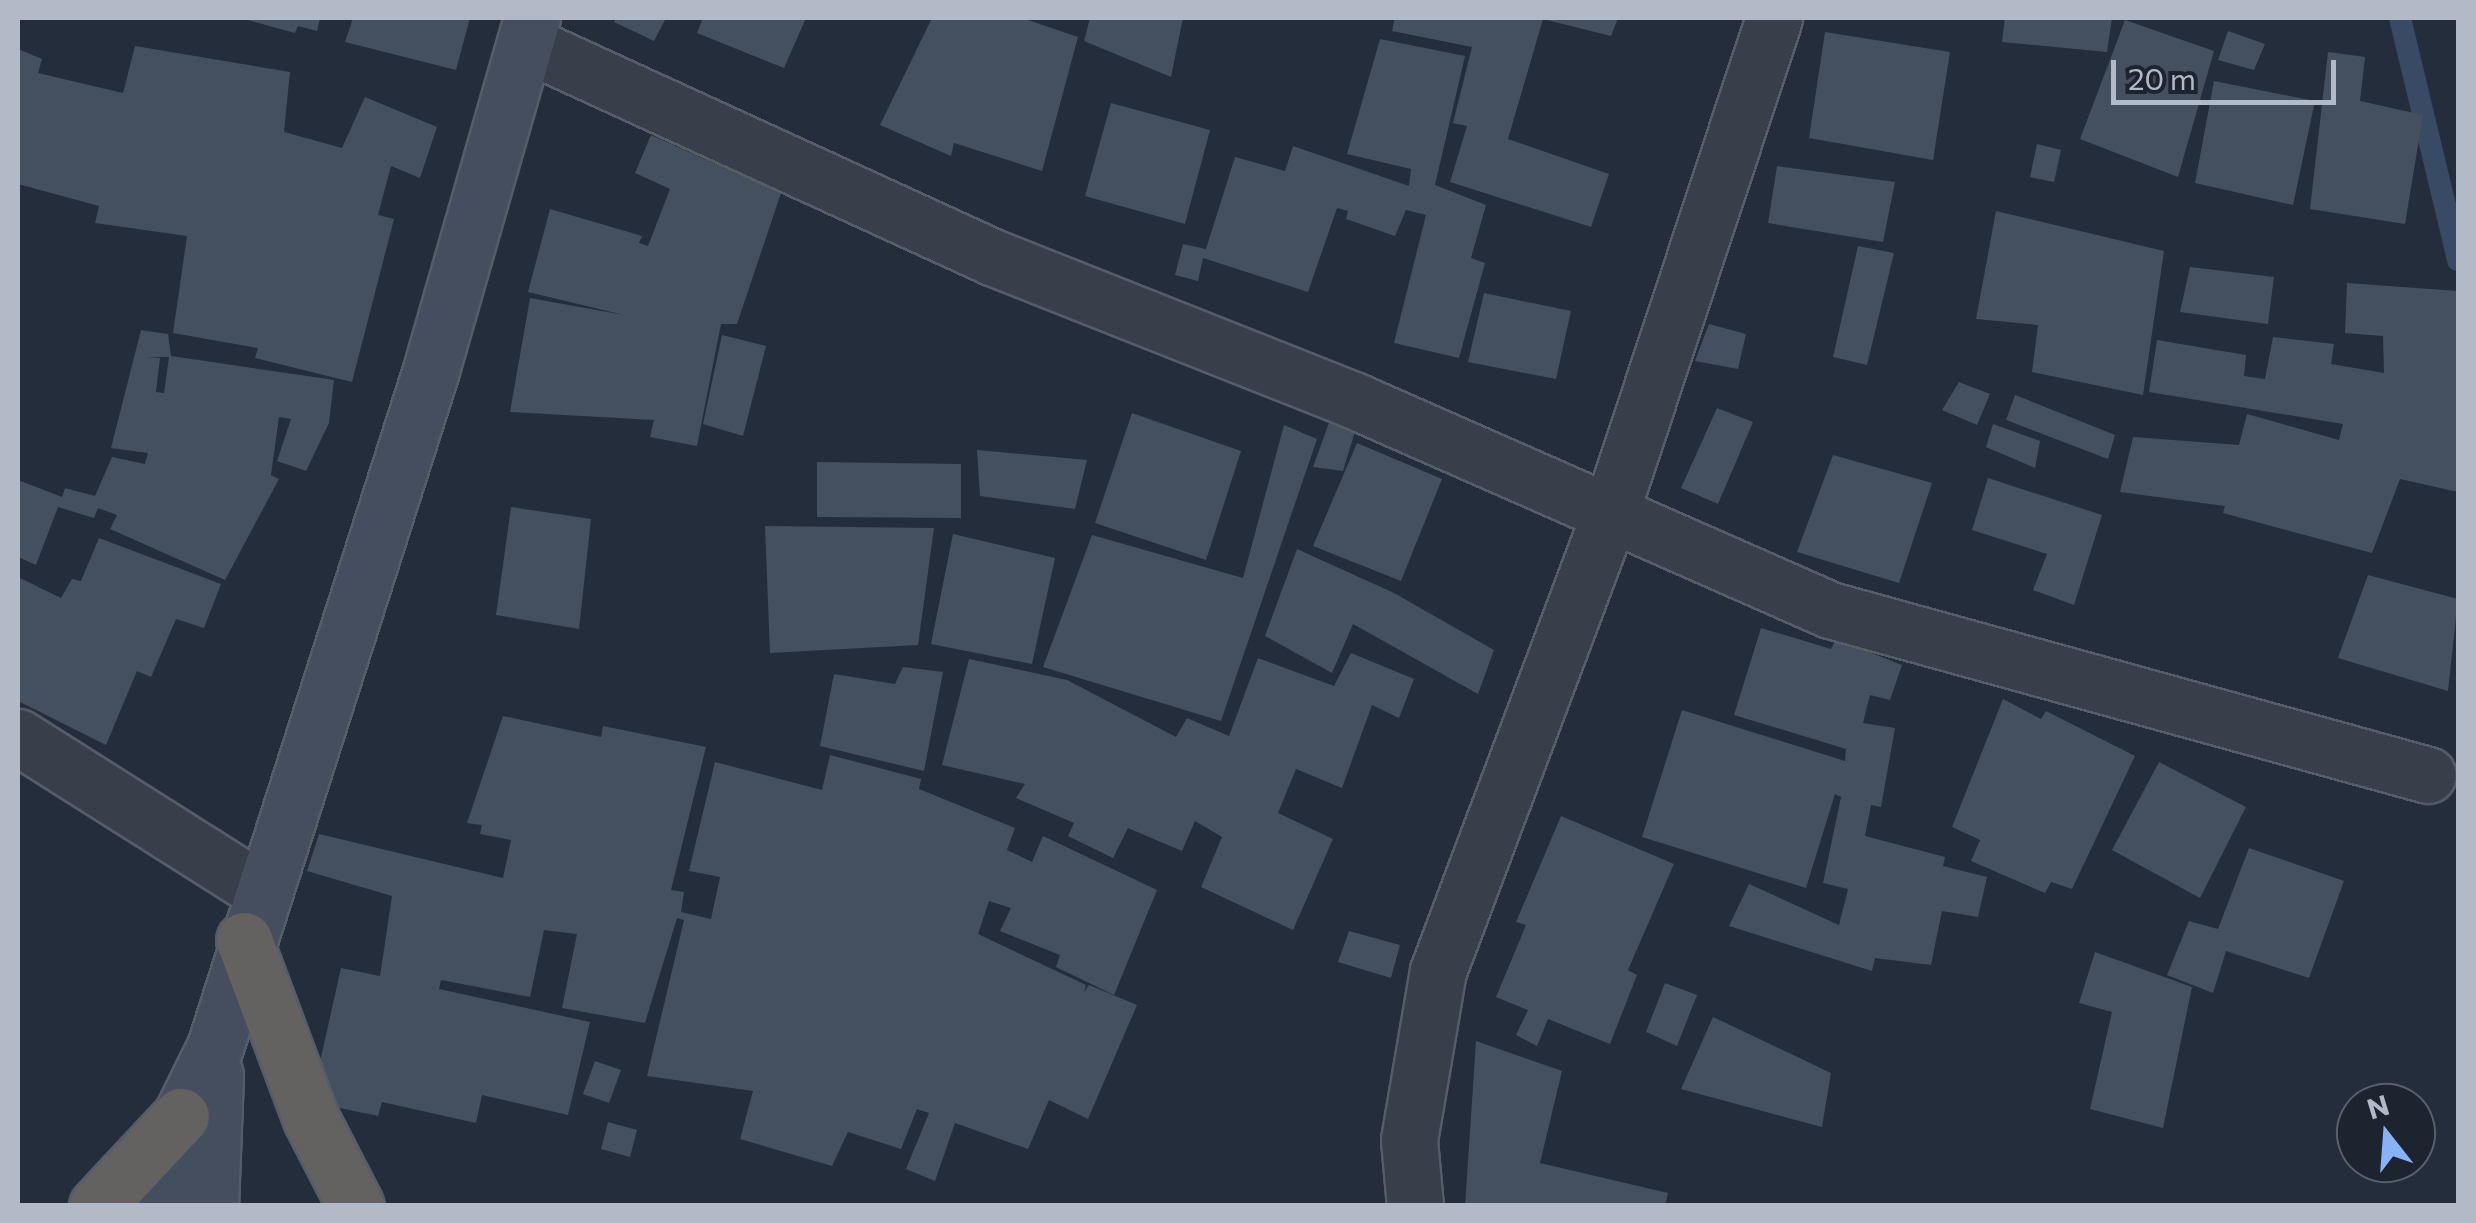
<!DOCTYPE html>
<html>
<head>
<meta charset="utf-8">
<style>
	body { margin:0 }
	#map { position:relative; width:2476px; height:1223px; overflow:hidden; background:#232d3b; font-family:Commissioner,sans-serif }
	div>[style] { position:absolute }
	.stream>* { height:22px; margin:-11px; padding:0 11px; transform-origin:11px; border-radius:11px; background:#394a64 }
	.building>* { inset:0; background:#445060 }
	.roads { filter:drop-shadow(2px 0 #555d69) drop-shadow(-2px 0 #555d69) drop-shadow(0 2px #555d69) drop-shadow(0 -2px #555d69) }
	.minor>* { height:55px; margin:-27.5px; padding:0 27.5px; transform-origin:27.5px; border-radius:27.5px; background:#373f4b }
	.secondary>* { height:55px; margin:-27.5px; padding:0 27.5px; transform-origin:27.5px; border-radius:27.5px; background:#454e5e }
	.trunk>* { height:55px; margin:-27.5px; padding:0 27.5px; transform-origin:27.5px; border-radius:27.5px; background:#636260 }
	span { translate:-50% -50%; white-space:nowrap; text-align:center; line-height:1.15; -webkit-text-stroke:8px #1c2430; paint-order:stroke }
	.frame { position:absolute; inset:0; border:20px solid #b2bac7; pointer-events:none }
	.north { position:absolute; left:2336px; top:1083px; width:100px; height:100px; box-sizing:border-box; background:#1c2430; border:2px solid #58606c; border-radius:50%; rotate:343deg; font-size:28px; font-weight:700; line-height:40px; text-align:center; color:#b2bac7 }
	.north::after { content:''; display:block; margin:auto; width:35px; height:45px; background:#89b1f5; clip-path:polygon(50% 0,100% 100%,50% 72%,0 100%) }
	.scale { position:absolute; left:2111px; top:60px; width:225px; height:45px; box-sizing:border-box; border:5px solid #b2bac7; border-top:0; padding-left:12px; font-size:30px; line-height:35px; white-space:nowrap; color:#b2bac7; -webkit-text-stroke:8px #1c2430; paint-order:stroke }
</style>
</head>
<body>
<div id="map">
	<div class="stream">
		<i style="left:2400px;top:18px;width:249px;rotate:76.5deg"></i>
	</div>
	<div class="building">
		<i style="clip-path:polygon(240px 18px,320px 18px,317px 31px,298px 26px,295px 33px)"></i>
		<i style="clip-path:polygon(353px 18px,470px 18px,456px 70px,345px 42px)"></i>
		<i style="clip-path:polygon(616px 18px,666px 18px,654px 41px,614px 22px)"></i>
		<i style="clip-path:polygon(703px 18px,806px 18px,784px 68px,697px 33px)"></i>
		<i style="clip-path:polygon(932px 18px,1022px 18px,1078px 37px,1042px 171px,954px 143px,951px 156px,880px 125px)"></i>
		<i style="clip-path:polygon(1090px 18px,1183px 18px,1171px 77px,1084px 41px)"></i>
		<i style="clip-path:polygon(1395px 18px,1618px 18px,1611px 36px,1543px 19px,1508px 139px,1609px 174px,1591px 227px,1450px 182px,1467px 126px,1453px 123px,1472px 47px,1392px 31px)"></i>
		<i style="clip-path:polygon(2005px 18px,2112px 18px,2107px 52px,2002px 42px)"></i>
		<i style="clip-path:polygon(2125px 20px,2214px 51px,2178px 177px,2080px 139px)"></i>
		<i style="clip-path:polygon(2228px 31px,2265px 44px,2254px 70px,2218px 60px)"></i>
		<i style="clip-path:polygon(1825px 32px,1950px 52px,1933px 160px,1809px 138px)"></i>
		<i style="clip-path:polygon(1380px 39px,1465px 56px,1435px 185px,1486px 205px,1471px 258px,1485px 263px,1459px 358px,1394px 343px,1426px 215px,1406px 210px,1395px 236px,1346px 219px,1348px 211px,1337px 208px,1308px 292px,1203px 258px,1198px 281px,1175px 275px,1183px 244px,1206px 249px,1235px 157px,1285px 171px,1293px 146px,1409px 186px,1411px 169px,1347px 154px)"></i>
		<i style="clip-path:polygon(135px 46px,290px 72px,284px 132px,342px 148px,365px 97px,437px 127px,420px 178px,391px 166px,378px 215px,394px 219px,352px 382px,255px 358px,258px 348px,173px 333px,187px 236px,95px 223px,99px 206px,18px 184px,18px 49px,42px 59px,38px 73px,123px 93px)"></i>
		<i style="clip-path:polygon(2328px 52px,2365px 57px,2360px 101px,2423px 115px,2405px 224px,2310px 209px)"></i>
		<i style="clip-path:polygon(2214px 81px,2315px 101px,2293px 205px,2195px 183px)"></i>
		<i style="clip-path:polygon(1111px 103px,1210px 130px,1185px 224px,1085px 196px)"></i>
		<i style="clip-path:polygon(651px 135px,781px 193px,737px 324px,721px 324px,697px 446px,650px 437px,654px 420px,510px 412px,530px 298px,624px 315px,528px 292px,550px 209px,642px 236px,639px 243px,648px 246px,670px 189px,635px 173px)"></i>
		<i style="clip-path:polygon(2037px 144px,2061px 150px,2054px 182px,2030px 177px)"></i>
		<i style="clip-path:polygon(1777px 166px,1895px 182px,1883px 242px,1768px 223px)"></i>
		<i style="clip-path:polygon(1996px 211px,2164px 251px,2143px 395px,2032px 372px,2038px 325px,1976px 319px)"></i>
		<i style="clip-path:polygon(1858px 246px,1894px 253px,1867px 365px,1833px 357px)"></i>
		<i style="clip-path:polygon(2190px 267px,2274px 277px,2268px 324px,2180px 312px)"></i>
		<i style="clip-path:polygon(2347px 283px,2458px 291px,2458px 492px,2400px 479px,2372px 553px,2223px 513px,2225px 506px,2120px 492px,2133px 437px,2239px 445px,2247px 414px,2339px 440px,2343px 424px,2149px 392px,2157px 340px,2246px 355px,2244px 376px,2265px 379px,2273px 337px,2334px 344px,2331px 364px,2384px 373px,2383px 336px,2345px 333px)"></i>
		<i style="clip-path:polygon(1484px 293px,1571px 311px,1556px 379px,1468px 362px)"></i>
		<i style="clip-path:polygon(1709px 324px,1746px 334px,1738px 369px,1695px 361px)"></i>
		<i style="clip-path:polygon(evenodd,141px 330px,168px 334px,171px 356px,334px 380px,329px 423px,306px 471px,277px 461px,291px 419px,279px 417px,271px 475px,279px 479px,225px 580px,110px 529px,117px 515px,98px 508px,94px 518px,58px 507px,36px 565px,18px 557px,18px 480px,62px 497px,65px 488px,95px 496px,112px 457px,145px 464px,148px 453px,111px 448px,141px 330px,147px 357px,169px 357px,164px 393px,156px 392px,160px 358px,147px 357px)"></i>
		<i style="clip-path:polygon(722px 335px,766px 346px,743px 436px,703px 424px)"></i>
		<i style="clip-path:polygon(1959px 382px,1990px 394px,1977px 425px,1942px 410px)"></i>
		<i style="clip-path:polygon(2015px 395px,2115px 435px,2108px 459px,2006px 420px)"></i>
		<i style="clip-path:polygon(1717px 408px,1753px 422px,1718px 504px,1681px 488px)"></i>
		<i style="clip-path:polygon(1132px 413px,1241px 451px,1206px 560px,1095px 523px)"></i>
		<i style="clip-path:polygon(1330px 420px,1357px 425px,1343px 471px,1313px 467px)"></i>
		<i style="clip-path:polygon(1993px 424px,2040px 441px,2035px 468px,1986px 447px)"></i>
		<i style="clip-path:polygon(1284px 425px,1317px 439px,1221px 721px,1043px 667px,1092px 535px,1243px 578px)"></i>
		<i style="clip-path:polygon(1357px 443px,1442px 479px,1401px 581px,1313px 546px)"></i>
		<i style="clip-path:polygon(977px 450px,1087px 460px,1075px 509px,980px 496px)"></i>
		<i style="clip-path:polygon(1833px 455px,1932px 483px,1899px 583px,1797px 552px)"></i>
		<i style="clip-path:polygon(817px 462px,961px 464px,961px 518px,817px 517px)"></i>
		<i style="clip-path:polygon(1988px 478px,2102px 515px,2074px 605px,2033px 590px,2047px 554px,1972px 530px)"></i>
		<i style="clip-path:polygon(511px 507px,591px 519px,579px 629px,496px 615px)"></i>
		<i style="clip-path:polygon(765px 526px,934px 528px,918px 645px,770px 653px)"></i>
		<i style="clip-path:polygon(953px 534px,1055px 558px,1032px 664px,931px 644px)"></i>
		<i style="clip-path:polygon(99px 538px,221px 584px,204px 628px,176px 619px,151px 677px,137px 671px,106px 745px,18px 701px,18px 577px,61px 598px,72px 579px,81px 581px)"></i>
		<i style="clip-path:polygon(1297px 549px,1394px 593px,1494px 650px,1478px 694px,1353px 624px,1332px 673px,1265px 636px)"></i>
		<i style="clip-path:polygon(2368px 575px,2458px 599px,2448px 691px,2338px 658px)"></i>
		<i style="clip-path:polygon(1761px 628px,1831px 649px,1836px 639px,1902px 665px,1890px 700px,1870px 695px,1863px 723px,1895px 728px,1881px 807px,1871px 805px,1865px 836px,1945px 857px,1943px 866px,1987px 877px,1978px 917px,1942px 911px,1931px 965px,1875px 958px,1872px 971px,1729px 926px,1749px 884px,1839px 925px,1848px 889px,1823px 883px,1841px 797px,1835px 794px,1806px 888px,1642px 837px,1682px 710px,1845px 761px,1846px 749px,1734px 715px)"></i>
		<i style="clip-path:polygon(1351px 653px,1414px 679px,1399px 718px,1372px 705px,1342px 788px,1296px 769px,1278px 813px,1333px 839px,1293px 930px,1201px 887px,1222px 837px,1195px 821px,1182px 851px,1128px 828px,1113px 858px,1068px 836px,1074px 823px,1016px 798px,1025px 784px,942px 765px,969px 659px,1067px 680px,1176px 737px,1187px 718px,1229px 736px,1258px 658px,1334px 686px)"></i>
		<i style="clip-path:polygon(903px 667px,943px 672px,924px 771px,820px 746px,834px 674px,895px 684px)"></i>
		<i style="clip-path:polygon(2003px 699px,2041px 719px,2046px 711px,2135px 756px,2072px 889px,2051px 882px,2045px 893px,1971px 861px,1980px 840px,1952px 827px)"></i>
		<i style="clip-path:polygon(503px 716px,601px 737px,603px 726px,706px 747px,671px 890px,684px 892px,681px 912px,711px 919px,720px 877px,689px 871px,715px 762px,822px 790px,830px 755px,921px 779px,919px 789px,1015px 828px,1007px 850px,1032px 862px,1043px 836px,1157px 890px,1114px 995px,1056px 967px,1060px 955px,1000px 931px,1011px 908px,989px 901px,978px 934px,1086px 985px,1084px 992px,1089px 985px,1137px 1005px,1088px 1119px,1049px 1100px,1028px 1149px,955px 1123px,935px 1181px,906px 1169px,929px 1113px,917px 1109px,901px 1149px,848px 1132px,832px 1166px,740px 1139px,753px 1091px,647px 1076px,684px 920px,677px 918px,645px 1023px,562px 1008px,577px 934px,544px 930px,530px 997px,441px 980px,439px 989px,590px 1022px,568px 1115px,482px 1095px,476px 1123px,382px 1102px,378px 1116px,311px 1102px,341px 968px,380px 976px,392px 896px,307px 871px,319px 834px,503px 878px,511px 840px,480px 834px,482px 825px,467px 823px)"></i>
		<i style="clip-path:polygon(2159px 762px,2246px 807px,2200px 898px,2112px 850px)"></i>
		<i style="clip-path:polygon(1561px 816px,1674px 864px,1628px 970px,1637px 975px,1610px 1044px,1548px 1019px,1537px 1046px,1516px 1035px,1528px 1010px,1496px 997px,1526px 925px,1516px 922px)"></i>
		<i style="clip-path:polygon(2249px 848px,2344px 881px,2309px 978px,2226px 951px,2213px 993px,2167px 975px,2189px 921px,2218px 929px)"></i>
		<i style="clip-path:polygon(1349px 931px,1400px 945px,1391px 978px,1338px 962px)"></i>
		<i style="clip-path:polygon(2095px 952px,2192px 987px,2163px 1128px,2090px 1109px,2112px 1012px,2079px 1003px)"></i>
		<i style="clip-path:polygon(1665px 983px,1697px 995px,1677px 1046px,1646px 1032px)"></i>
		<i style="clip-path:polygon(1713px 1017px,1831px 1073px,1822px 1127px,1681px 1089px)"></i>
		<i style="clip-path:polygon(1476px 1041px,1562px 1071px,1540px 1163px,1668px 1193px,1665px 1206px,1465px 1206px)"></i>
		<i style="clip-path:polygon(595px 1061px,621px 1070px,609px 1103px,583px 1094px)"></i>
		<i style="clip-path:polygon(608px 1122px,637px 1130px,630px 1157px,601px 1149px)"></i>
	</div>
	<div class="roads">
		<div class="minor">
			<i style="left:527px;top:44px;width:511px;rotate:24.61deg"></i>
			<i style="left:992px;top:257px;width:388px;rotate:21.6deg"></i>
			<i style="left:1353px;top:400px;width:521px;rotate:23.76deg"></i>
			<i style="left:1830px;top:610px;width:620px;rotate:15.43deg"></i>
			<i style="left:18px;top:737px;width:286px;rotate:32.3deg"></i>
			<i style="left:1415px;top:1206px;width:66px;rotate:-95.2deg"></i>
			<i style="left:1409px;top:1140px;width:171px;rotate:-80.3deg"></i>
			<i style="left:1438px;top:971px;width:485px;rotate:-69.4deg"></i>
			<i style="left:1609px;top:517px;width:526px;rotate:-71.7deg"></i>
		</div>
		<div class="secondary">
			<i style="left:154px;top:1206px;width:94px;rotate:-73.3deg"></i>
			<i style="left:181px;top:1116px;width:77px;rotate:-63.8deg"></i>
			<i style="left:215px;top:1047px;width:711px;rotate:-72.3deg"></i>
			<i style="left:431px;top:370px;width:366px;rotate:-74deg"></i>
			<i style="left:210px;top:1206px;width:131px;rotate:-87.8deg"></i>
		</div>
		<div class="trunk">
			<i style="left:244px;top:940px;width:191px;rotate:69.5deg"></i>
			<i style="left:311px;top:1119px;width:98px;rotate:62.7deg"></i>
			<i style="left:97px;top:1206px;width:123px;rotate:-47deg"></i>
		</div>
	</div>
	<div class="frame"></div>
	<div class="north">N</div>
	<div class="scale">20 m</div>
</div>
</body>
</html>
